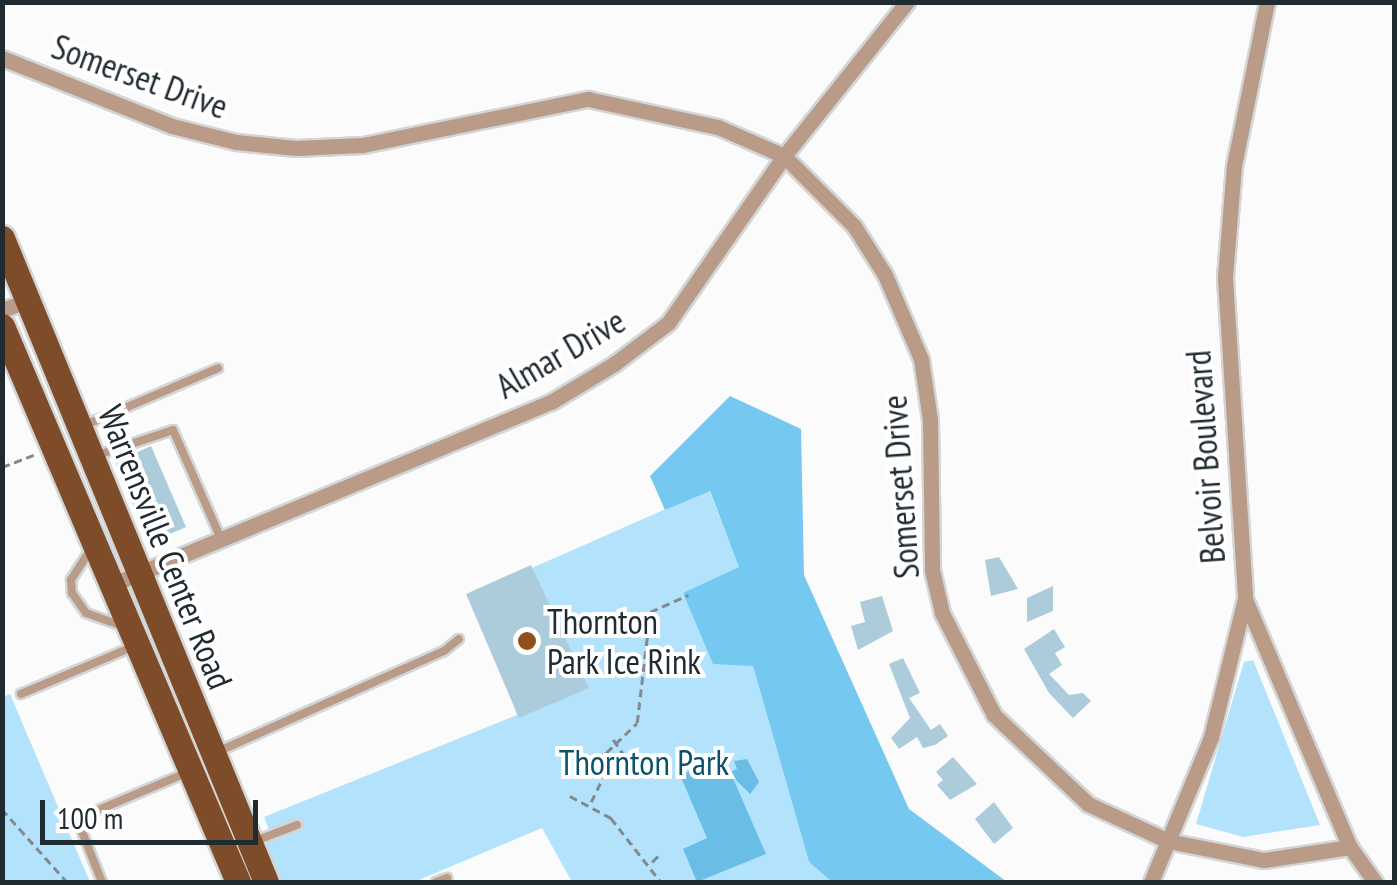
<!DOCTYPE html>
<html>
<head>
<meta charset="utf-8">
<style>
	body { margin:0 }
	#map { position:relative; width:1397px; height:885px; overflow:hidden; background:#fbfbfb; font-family:"PT Sans Narrow",sans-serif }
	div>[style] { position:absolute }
	.green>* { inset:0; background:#b3e3fc }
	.forest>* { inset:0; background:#75c9f1 }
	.water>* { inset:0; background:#6abee5 }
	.building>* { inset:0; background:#accbdb }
	.path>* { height:2.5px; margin-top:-1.25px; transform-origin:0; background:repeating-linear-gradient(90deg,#838a8d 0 8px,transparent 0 13px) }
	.roads { filter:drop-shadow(2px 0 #d3d6d7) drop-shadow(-2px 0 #d3d6d7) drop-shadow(0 2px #d3d6d7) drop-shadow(0 -2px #d3d6d7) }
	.service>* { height:8px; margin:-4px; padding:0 4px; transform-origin:4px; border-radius:4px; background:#b99b88 }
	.minor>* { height:15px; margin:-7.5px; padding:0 7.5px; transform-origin:7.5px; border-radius:7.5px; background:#b99b88 }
	.primary>* { height:25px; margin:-12.5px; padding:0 12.5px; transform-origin:12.5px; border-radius:12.5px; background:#7e4c28 }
	.dots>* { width:28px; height:28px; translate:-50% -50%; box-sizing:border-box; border:5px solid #fff; border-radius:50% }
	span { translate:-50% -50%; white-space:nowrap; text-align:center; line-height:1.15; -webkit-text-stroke:8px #fff; paint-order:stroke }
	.street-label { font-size:35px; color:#1f2b31 }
	.poi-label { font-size:35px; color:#1f2b31 }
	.left { translate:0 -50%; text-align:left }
	.park-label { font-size:35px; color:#0b516c }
	.frame { position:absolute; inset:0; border:5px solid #1f2b31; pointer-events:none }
	.scale { position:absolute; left:40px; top:800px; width:218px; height:45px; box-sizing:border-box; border:5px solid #1f2b31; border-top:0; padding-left:12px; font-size:30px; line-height:35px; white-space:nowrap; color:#1f2b31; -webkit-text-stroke:8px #fff; paint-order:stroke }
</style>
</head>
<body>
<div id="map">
	<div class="green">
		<i style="clip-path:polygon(709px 490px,740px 568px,684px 593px,753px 666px,809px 862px,832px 882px,572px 882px,542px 828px,414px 882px,266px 882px,250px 843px,271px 835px,264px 817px,517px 715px,473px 594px)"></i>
		<i style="clip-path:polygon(1253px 660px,1320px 825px,1243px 837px,1196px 824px,1244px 662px)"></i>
		<i style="clip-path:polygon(10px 694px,90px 882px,3px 882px,2px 697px)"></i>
	</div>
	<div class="forest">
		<i style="clip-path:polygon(730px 396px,801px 429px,804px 575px,909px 809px,1007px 882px,832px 882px,809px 862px,753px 666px,713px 664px,683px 593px,739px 567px,710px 491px,665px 510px,650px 476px)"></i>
	</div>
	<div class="water">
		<i style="clip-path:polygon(723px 757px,730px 772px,737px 769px,734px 761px,747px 759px,759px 782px,750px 794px,732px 776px,766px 854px,697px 882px,683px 849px,707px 838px,680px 775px)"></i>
	</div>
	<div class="building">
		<i style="clip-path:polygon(151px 446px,186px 527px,149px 543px,115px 462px)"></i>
		<i style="clip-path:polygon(999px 557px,1018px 589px,991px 596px,985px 560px)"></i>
		<i style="clip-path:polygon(531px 565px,589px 688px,519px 718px,466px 594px)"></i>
		<i style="clip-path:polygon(1053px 586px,1053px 611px,1027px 622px,1027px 598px)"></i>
		<i style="clip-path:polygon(882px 596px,893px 631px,858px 650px,851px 626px,865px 622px,860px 602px)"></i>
		<i style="clip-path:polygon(1054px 629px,1065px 647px,1055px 653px,1062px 665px,1049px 674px,1069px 695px,1083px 693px,1091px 701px,1073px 718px,1049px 693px,1024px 649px)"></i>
		<i style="clip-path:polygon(903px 658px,920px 693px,909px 698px,931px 730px,940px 724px,948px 736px,935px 745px,923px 748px,917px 737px,899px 749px,891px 738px,910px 718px,889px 664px)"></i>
		<i style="clip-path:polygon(953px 757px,977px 784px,950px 800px,937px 785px,943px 780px,936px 772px)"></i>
		<i style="clip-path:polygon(994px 802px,1013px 828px,994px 844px,975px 819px)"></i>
	</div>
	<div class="path">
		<i style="left:2px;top:467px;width:34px;rotate:-21deg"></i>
		<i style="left:609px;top:768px;width:19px;rotate:-35deg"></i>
		<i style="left:625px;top:757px;width:21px;rotate:-125deg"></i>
		<i style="left:563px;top:772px;width:47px;rotate:-23.8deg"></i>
		<i style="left:606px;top:753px;width:43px;rotate:-44.1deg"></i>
		<i style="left:637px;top:723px;width:112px;rotate:-83.3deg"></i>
		<i style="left:650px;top:612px;width:42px;rotate:-24.1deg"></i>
		<i style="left:570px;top:796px;width:47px;rotate:28.2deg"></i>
		<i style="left:611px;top:818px;width:81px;rotate:52deg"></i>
		<i style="left:591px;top:802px;width:37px;rotate:-64deg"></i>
		<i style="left:607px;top:769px;width:15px;rotate:-106deg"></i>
		<i style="left:2px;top:809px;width:98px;rotate:48.3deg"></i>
		<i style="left:652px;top:862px;width:13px;rotate:-45deg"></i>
	</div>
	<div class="roads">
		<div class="service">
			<i style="left:83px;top:426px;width:147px;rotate:-23.2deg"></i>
			<i style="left:95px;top:456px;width:82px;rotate:-18.4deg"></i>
			<i style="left:173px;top:430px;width:119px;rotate:66.2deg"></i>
			<i style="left:91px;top:549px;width:37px;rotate:123deg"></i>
			<i style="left:71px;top:580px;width:13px;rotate:86deg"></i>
			<i style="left:72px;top:593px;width:24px;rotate:55deg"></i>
			<i style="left:86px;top:613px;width:41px;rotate:19.7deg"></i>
			<i style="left:21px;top:694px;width:121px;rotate:-22.9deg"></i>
			<i style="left:217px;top:752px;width:248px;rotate:-24deg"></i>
			<i style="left:444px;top:651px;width:19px;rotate:-39deg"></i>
			<i style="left:255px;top:841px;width:45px;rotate:-20.9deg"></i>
			<i style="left:102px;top:882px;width:68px;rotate:-111.6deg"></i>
			<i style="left:77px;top:819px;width:118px;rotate:-22.9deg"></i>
			<i style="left:436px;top:882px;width:12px;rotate:-20deg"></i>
		</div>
		<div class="minor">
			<i style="left:1267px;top:2px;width:166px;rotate:101.4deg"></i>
			<i style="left:1234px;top:165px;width:113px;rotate:94.6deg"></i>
			<i style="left:1225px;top:278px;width:322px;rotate:86.4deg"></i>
			<i style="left:1245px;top:599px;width:269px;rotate:67.1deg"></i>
			<i style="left:1350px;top:847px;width:43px;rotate:54.5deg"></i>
			<i style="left:2px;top:58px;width:183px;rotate:21.8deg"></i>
			<i style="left:172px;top:126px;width:66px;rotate:14deg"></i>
			<i style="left:236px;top:142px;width:60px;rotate:5.7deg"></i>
			<i style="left:296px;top:148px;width:67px;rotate:-2.6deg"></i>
			<i style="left:363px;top:145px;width:230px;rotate:-11.6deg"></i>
			<i style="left:588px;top:99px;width:133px;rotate:12.2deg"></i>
			<i style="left:718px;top:127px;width:72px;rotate:23.7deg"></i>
			<i style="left:784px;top:156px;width:99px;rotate:45deg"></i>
			<i style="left:854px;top:226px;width:58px;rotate:57.7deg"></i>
			<i style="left:885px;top:275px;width:91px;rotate:66.8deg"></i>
			<i style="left:921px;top:359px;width:62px;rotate:81.6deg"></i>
			<i style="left:930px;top:420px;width:150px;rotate:89.2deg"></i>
			<i style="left:932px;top:570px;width:44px;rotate:76.9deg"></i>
			<i style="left:942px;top:613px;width:114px;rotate:63deg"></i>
			<i style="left:994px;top:715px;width:129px;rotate:43.4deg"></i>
			<i style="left:1088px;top:804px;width:88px;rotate:24.8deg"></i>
			<i style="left:1168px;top:841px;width:98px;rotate:11.2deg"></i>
			<i style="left:1264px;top:860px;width:87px;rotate:-8.6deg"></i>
			<i style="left:2px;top:310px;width:27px;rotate:-20deg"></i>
			<i style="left:111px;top:585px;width:477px;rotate:-22.6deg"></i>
			<i style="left:551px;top:402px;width:74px;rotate:-31.1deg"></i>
			<i style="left:614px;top:364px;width:68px;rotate:-37.2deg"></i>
			<i style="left:668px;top:323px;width:203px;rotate:-55.2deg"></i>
			<i style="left:784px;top:156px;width:197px;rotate:-51.4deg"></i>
			<i style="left:1151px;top:882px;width:157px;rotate:-67.5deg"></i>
			<i style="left:1211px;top:737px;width:142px;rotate:-76.2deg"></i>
		</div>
		<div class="primary">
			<i style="left:2px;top:238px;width:696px;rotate:67.71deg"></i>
			<i style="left:2px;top:326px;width:604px;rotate:67deg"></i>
		</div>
	</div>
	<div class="dots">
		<i style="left:527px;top:641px;background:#914f1c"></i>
	</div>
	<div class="street-label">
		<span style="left:140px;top:76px;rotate:20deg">Somerset Drive</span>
		<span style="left:560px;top:353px;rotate:-30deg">Almar Drive</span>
		<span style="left:1205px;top:457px;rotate:-94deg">Belvoir Boulevard</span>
		<span style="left:900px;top:487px;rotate:-94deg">Somerset Drive</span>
		<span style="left:166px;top:547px;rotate:68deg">Warrensville Center Road</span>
	</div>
	<div class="poi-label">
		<span class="left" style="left:547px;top:641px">Thornton<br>Park Ice Rink</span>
	</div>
	<div class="park-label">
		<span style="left:644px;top:762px">Thornton Park</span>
	</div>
	<div class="frame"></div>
	<div class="scale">100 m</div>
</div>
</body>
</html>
